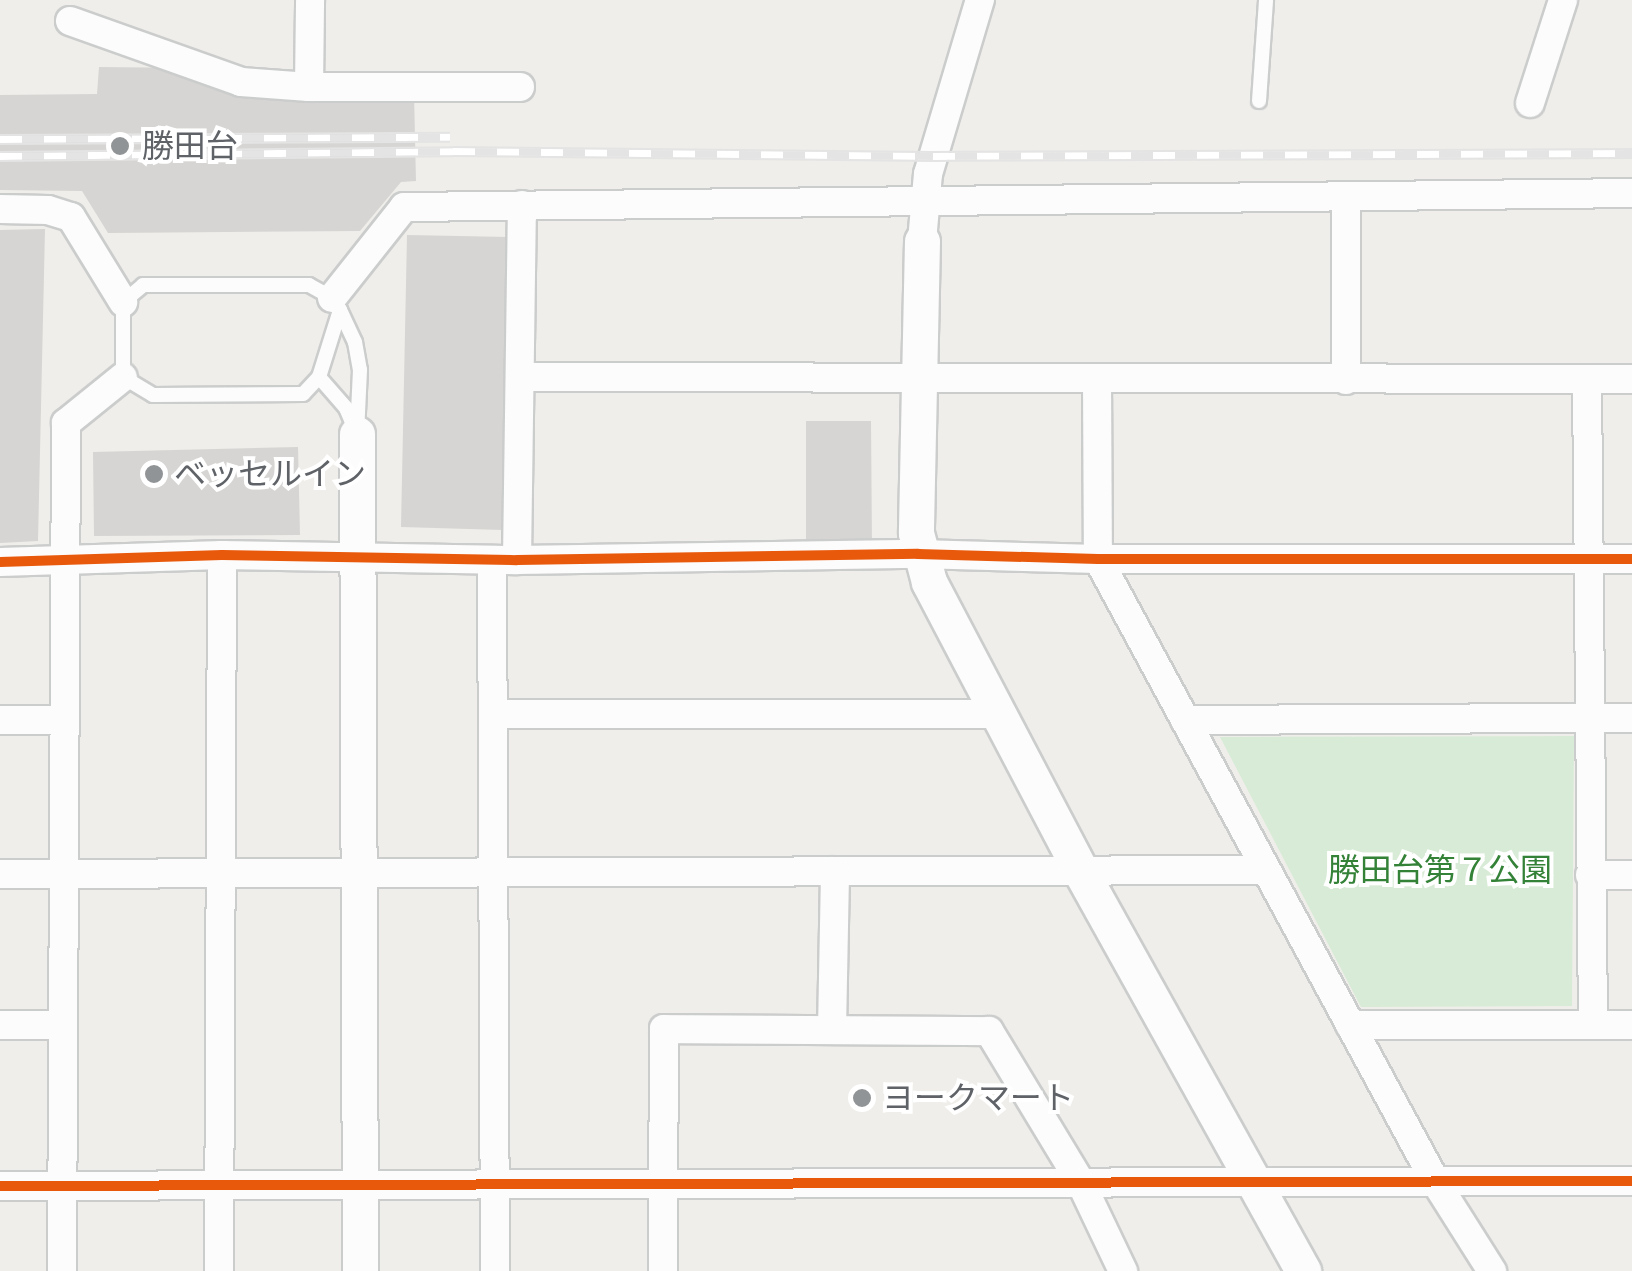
<!DOCTYPE html>
<html>
<head>
<meta charset="utf-8">
<style>
	body { margin:0 }
	#map { position:relative; width:1632px; height:1271px; overflow:hidden; background:#efeeea; font-family:"Work Sans","Noto Sans JP",sans-serif }
	div>[style] { position:absolute }
	.green>* { inset:0; background:#d8ebd6 }
	.building>* { inset:0; background:#d6d5d3 }
	.roads { filter:drop-shadow(2px 0 #cbcccc) drop-shadow(-2px 0 #cbcccc) drop-shadow(0 2px #cbcccc) drop-shadow(0 -2px #cbcccc) }
	.service>* { height:14px; margin:-7px; padding:0 7px; transform-origin:7px; border-radius:7px; background:#fdfcfc }
	.minor>* { height:28px; margin:-14px; padding:0 14px; transform-origin:14px; border-radius:14px; background:#fdfcfc }
	.tertiary>* { height:35px; margin:-17.5px; padding:0 17.5px; transform-origin:17.5px; border-radius:17.5px; background:#fdfcfc }
	.rail>* { height:11px; margin-top:-5.5px; transform-origin:0; background:repeating-linear-gradient(90deg,#fff 0 22px,#e4e4e4 0 44px); box-sizing:border-box; border-block:2px solid #e4e4e4 }
	.cycleway>* { height:10px; margin:-5px; padding:0 5px; transform-origin:5px; border-radius:5px; background:#e8590c }
	.dots>* { width:28px; height:28px; translate:-50% -50%; box-sizing:border-box; border:5px solid #fff; border-radius:50% }
	span { translate:-50% -50%; white-space:nowrap; text-align:center; line-height:1.15; -webkit-text-stroke:8px #fff; paint-order:stroke }
	.poi-label { font-size:32px; color:#5f6368 }
	.left { translate:0 -50%; text-align:left }
	.park-label { font-size:32px; color:#348238 }
</style>
</head>
<body>
<div id="map">
	<div class="green">
		<i style="clip-path:polygon(1574px 736px,1572px 1006px,1361px 1007px,1220px 737px)"></i>
	</div>
	<div class="building">
		<i style="clip-path:polygon(99px 67px,193px 68px,414px 94px,416px 181px,401px 182px,360px 231px,108px 233px,82px 191px,0 190px,0 95px,97px 94px)"></i>
		<i style="clip-path:polygon(45px 229px,38px 541px,0 543px,0 230px)"></i>
		<i style="clip-path:polygon(407px 235px,509px 237px,503px 530px,401px 527px)"></i>
		<i style="clip-path:polygon(806px 421px,871px 421px,872px 547px,806px 547px)"></i>
		<i style="clip-path:polygon(298px 447px,300px 535px,94px 536px,93px 452px)"></i>
	</div>
	<div class="roads">
		<div class="service">
			<i style="left:1259px;top:101px;width:101px;rotate:-86deg"></i>
			<i style="left:340px;top:310px;width:70px;rotate:107.4deg"></i>
			<i style="left:319px;top:377px;width:23px;rotate:133deg"></i>
			<i style="left:303px;top:394px;width:150px;rotate:179.6deg"></i>
			<i style="left:153px;top:395px;width:35px;rotate:-149deg"></i>
			<i style="left:123px;top:377px;width:75px;rotate:-90deg"></i>
			<i style="left:123px;top:302px;width:26px;rotate:-40deg"></i>
			<i style="left:143px;top:285px;width:166px"></i>
			<i style="left:309px;top:285px;width:26px;rotate:29deg"></i>
			<i style="left:332px;top:298px;width:14px;rotate:56deg"></i>
			<i style="left:340px;top:310px;width:35px;rotate:65deg"></i>
			<i style="left:355px;top:342px;width:28px;rotate:80deg"></i>
			<i style="left:360px;top:370px;width:63px;rotate:92.7deg"></i>
			<i style="left:319px;top:377px;width:41px;rotate:48.9deg"></i>
			<i style="left:346px;top:408px;width:23px;rotate:67deg"></i>
		</div>
		<div class="minor">
			<i style="left:70px;top:21px;width:182px;rotate:19.6deg"></i>
			<i style="left:241px;top:82px;width:68px;rotate:4.2deg"></i>
			<i style="left:309px;top:87px;width:211px"></i>
			<i style="left:309px;top:87px;width:87px;rotate:-89.3deg"></i>
			<i style="left:1530px;top:103px;width:108px;rotate:-72.2deg"></i>
			<i style="left:0;top:209px;width:48px;rotate:1.2deg"></i>
			<i style="left:48px;top:210px;width:24px;rotate:17deg"></i>
			<i style="left:71px;top:217px;width:100px;rotate:58.5deg"></i>
			<i style="left:922px;top:241px;width:67px;rotate:-84.9deg"></i>
			<i style="left:928px;top:174px;width:182px;rotate:-73.4deg"></i>
			<i style="left:332px;top:298px;width:116px;rotate:-51.6deg"></i>
			<i style="left:404px;top:207px;width:1228px;rotate:-0.65deg"></i>
			<i style="left:522px;top:377px;width:1110px;rotate:0.1deg"></i>
			<i style="left:1587px;top:379px;width:646px;rotate:89.47deg"></i>
			<i style="left:1097px;top:380px;width:179px;rotate:89.7deg"></i>
			<i style="left:1098px;top:559px;width:707px;rotate:61.55deg"></i>
			<i style="left:1435px;top:1181px;width:107px;rotate:57.7deg"></i>
			<i style="left:1346px;top:380px;width:184px;rotate:-90deg"></i>
			<i style="left:492px;top:560px;width:711px;rotate:89.76deg"></i>
			<i style="left:517px;top:560px;width:355px;rotate:-89.2deg"></i>
			<i style="left:0;top:562px;width:222px;rotate:-1.8deg"></i>
			<i style="left:222px;top:555px;width:295px;rotate:1deg"></i>
			<i style="left:517px;top:560px;width:401px;rotate:-0.9deg"></i>
			<i style="left:918px;top:554px;width:180px;rotate:1.6deg"></i>
			<i style="left:1098px;top:559px;width:534px"></i>
			<i style="left:493px;top:714px;width:505px"></i>
			<i style="left:0;top:720px;width:63px"></i>
			<i style="left:1185px;top:720px;width:447px;rotate:-0.3deg"></i>
			<i style="left:0;top:874px;width:1266px;rotate:-0.18deg"></i>
			<i style="left:1590px;top:875px;width:42px"></i>
			<i style="left:0;top:1025px;width:63px"></i>
			<i style="left:1350px;top:1025px;width:282px"></i>
			<i style="left:832px;top:1030px;width:159px;rotate:-88.9deg"></i>
			<i style="left:0;top:1186px;width:1632px;rotate:-0.18deg"></i>
			<i style="left:62px;top:1271px;width:848px;rotate:-89.73deg"></i>
			<i style="left:66px;top:423px;width:73px;rotate:-38.9deg"></i>
			<i style="left:219px;top:1271px;width:716px;rotate:-89.76deg"></i>
			<i style="left:663px;top:1271px;width:242px;rotate:-89.8deg"></i>
			<i style="left:664px;top:1029px;width:325px;rotate:0.4deg"></i>
			<i style="left:989px;top:1031px;width:178px;rotate:58.8deg"></i>
			<i style="left:1081px;top:1183px;width:98px;rotate:64.5deg"></i>
		</div>
		<div class="tertiary">
			<i style="left:922px;top:241px;width:292px;rotate:91.2deg"></i>
			<i style="left:916px;top:533px;width:51px;rotate:75.1deg"></i>
			<i style="left:929px;top:582px;width:325px;rotate:62.3deg"></i>
			<i style="left:1080px;top:870px;width:459px;rotate:60.9deg"></i>
			<i style="left:357px;top:434px;width:837px;rotate:89.79deg"></i>
		</div>
	</div>
	<div class="rail">
		<i style="left:0;top:139px;width:450px;rotate:-0.3deg"></i>
		<i style="left:0;top:156px;width:453px;rotate:-0.6deg"></i>
		<i style="left:453px;top:151px;width:480px;rotate:0.6deg"></i>
		<i style="left:933px;top:156px;width:699px;rotate:-0.25deg"></i>
	</div>
	<div class="cycleway">
		<i style="left:0;top:562px;width:222px;rotate:-1.8deg"></i>
		<i style="left:222px;top:555px;width:295px;rotate:1deg"></i>
		<i style="left:517px;top:560px;width:401px;rotate:-0.9deg"></i>
		<i style="left:918px;top:554px;width:180px;rotate:1.6deg"></i>
		<i style="left:1098px;top:559px;width:534px"></i>
		<i style="left:0;top:1186px;width:1632px;rotate:-0.18deg"></i>
	</div>
	<div class="dots">
		<i style="left:120px;top:146px;background:#919496"></i>
		<i style="left:154px;top:474px;background:#919496"></i>
		<i style="left:862px;top:1098px;background:#919496"></i>
	</div>
	<div class="poi-label">
		<span class="left" style="left:142px;top:146px">勝田台</span>
		<span class="left" style="left:174px;top:474px">ベッセルイン</span>
		<span class="left" style="left:882px;top:1098px">ヨークマート</span>
	</div>
	<div class="park-label">
		<span style="left:1440px;top:870px">勝田台第７公園</span>
	</div>
</div>
</body>
</html>
